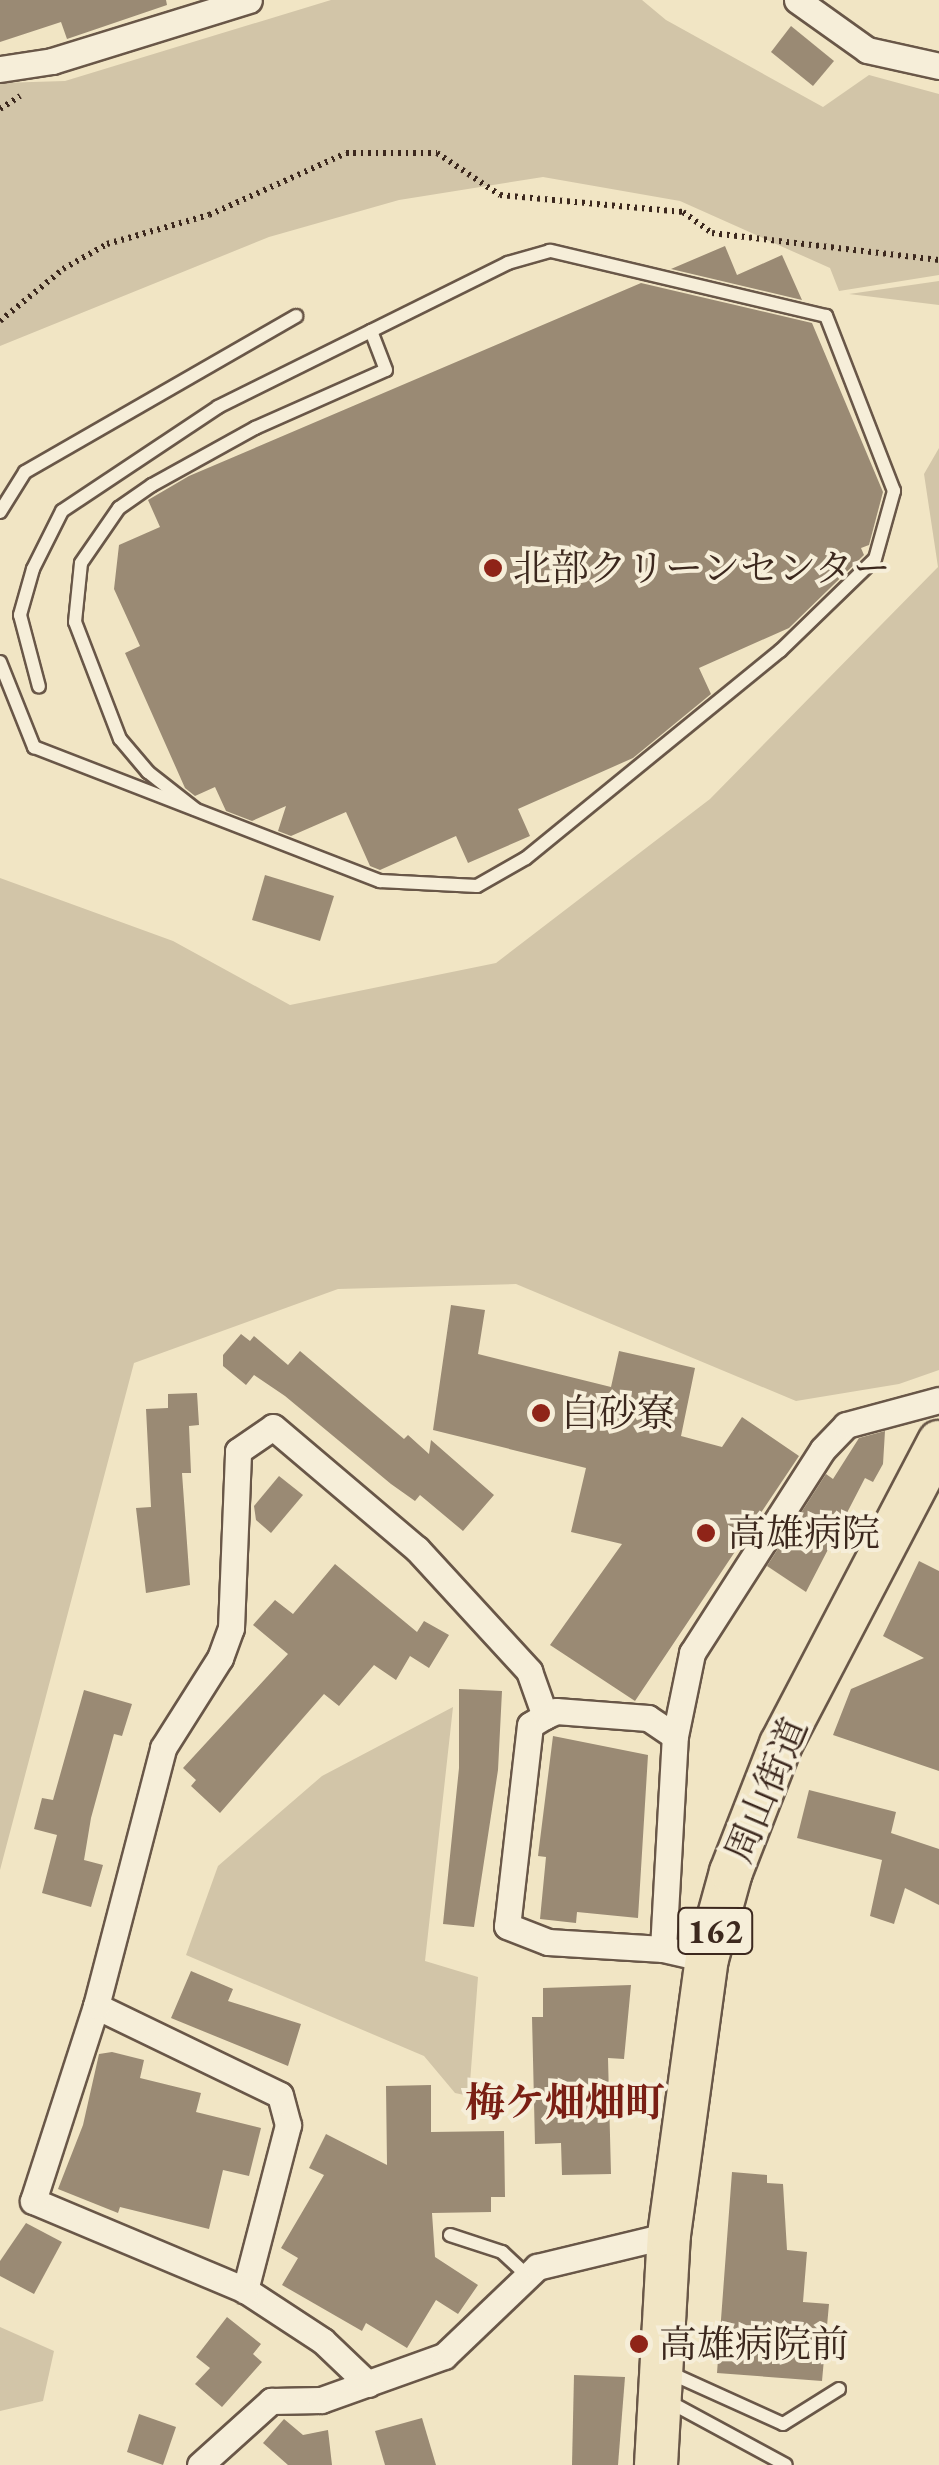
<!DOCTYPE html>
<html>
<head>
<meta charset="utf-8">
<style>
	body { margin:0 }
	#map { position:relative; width:939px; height:2465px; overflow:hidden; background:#f1e5c4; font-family:"EB Garamond","Noto Serif JP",serif }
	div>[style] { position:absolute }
	.green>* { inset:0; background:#d2c5a8 }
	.building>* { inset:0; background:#9a8a74 }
	.path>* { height:6px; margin-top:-3px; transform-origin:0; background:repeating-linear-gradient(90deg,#3c281e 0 2.5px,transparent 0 7.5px) }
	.roads { filter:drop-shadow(2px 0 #695748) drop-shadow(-2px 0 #695748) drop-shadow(0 2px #695748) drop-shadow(0 -2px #695748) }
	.service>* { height:12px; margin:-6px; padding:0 6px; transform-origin:6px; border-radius:6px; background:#f6eed9 }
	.minor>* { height:25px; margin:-12.5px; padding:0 12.5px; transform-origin:12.5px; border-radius:12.5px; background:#f6eed9 }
	.trunk>* { height:42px; margin:-21px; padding:0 21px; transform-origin:21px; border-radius:21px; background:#f1e5c4 }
	.dots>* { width:28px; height:28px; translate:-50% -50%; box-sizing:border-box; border:5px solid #f6eed9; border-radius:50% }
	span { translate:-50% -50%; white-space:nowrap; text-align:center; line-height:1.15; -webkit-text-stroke:8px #f6eed9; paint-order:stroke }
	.shield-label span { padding:2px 8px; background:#f6eed9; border:2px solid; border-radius:8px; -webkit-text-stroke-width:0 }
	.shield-label { font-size:35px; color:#3c281e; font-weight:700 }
	.poi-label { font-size:38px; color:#3c281e }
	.left { translate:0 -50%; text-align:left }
	.street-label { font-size:38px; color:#3c281e }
	.neighbourhood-label { font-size:40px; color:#7a1f14; font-weight:700 }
</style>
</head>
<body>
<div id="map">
	<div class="green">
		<i style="clip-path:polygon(331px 0,642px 0,666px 20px,823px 107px,869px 75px,939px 94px,939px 275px,839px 291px,830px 268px,680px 201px,543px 177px,399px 200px,269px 237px,0 346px,0 83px,65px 81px)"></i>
		<i style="clip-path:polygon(939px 281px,939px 305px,849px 294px)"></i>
		<i style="clip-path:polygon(939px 448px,939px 1370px,899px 1384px,796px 1401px,516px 1284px,338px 1289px,134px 1363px,0 1870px,0 878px,173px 941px,290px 1005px,496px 963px,710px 799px,938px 567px,924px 474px)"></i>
		<i style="clip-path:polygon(453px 1707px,425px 1961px,478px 1977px,469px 2096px,455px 2093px,424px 2056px,186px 1955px,218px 1866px,322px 1776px)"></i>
		<i style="clip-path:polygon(0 2327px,54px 2351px,43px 2401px,0 2411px)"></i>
	</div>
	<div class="building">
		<i style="clip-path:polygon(0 0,166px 0,167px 5px,67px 39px,61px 22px,0 42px)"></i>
		<i style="clip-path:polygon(791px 26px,834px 61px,813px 86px,771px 52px)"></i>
		<i style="clip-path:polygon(725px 246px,737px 275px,782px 255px,802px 300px,671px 269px)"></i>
		<i style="clip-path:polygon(641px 283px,812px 323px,883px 492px,869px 545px,861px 548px,864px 555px,789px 628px,699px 668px,711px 694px,633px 758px,518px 809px,530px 836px,468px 863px,456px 836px,380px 870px,370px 866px,346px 812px,291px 836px,278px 831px,286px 806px,252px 821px,226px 811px,215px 787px,195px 796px,185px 788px,125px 653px,140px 646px,114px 589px,119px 545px,160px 527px,148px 500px,189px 476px)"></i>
		<i style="clip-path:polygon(265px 875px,334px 896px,320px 941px,252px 920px)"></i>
		<i style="clip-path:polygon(451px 1305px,485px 1310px,478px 1354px,611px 1387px,619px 1351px,695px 1368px,681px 1436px,722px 1447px,742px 1417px,799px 1456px,635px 1701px,550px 1645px,622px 1544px,571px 1532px,586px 1468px,433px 1430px)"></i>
		<i style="clip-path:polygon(241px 1334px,250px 1341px,254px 1336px,288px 1365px,300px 1351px,404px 1439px,408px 1435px,429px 1454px,431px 1440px,494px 1495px,463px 1531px,420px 1495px,415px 1501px,391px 1484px,285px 1396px,254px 1375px,246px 1385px,223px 1366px,223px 1355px)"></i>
		<i style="clip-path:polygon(197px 1393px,199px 1425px,189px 1426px,191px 1473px,182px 1473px,190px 1585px,146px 1593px,136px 1508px,151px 1507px,146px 1409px,168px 1408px,168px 1394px)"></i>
		<i style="clip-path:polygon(885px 1431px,883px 1464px,873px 1482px,865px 1478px,806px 1592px,767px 1566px,826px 1474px,833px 1479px,859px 1438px)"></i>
		<i style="clip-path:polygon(279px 1476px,303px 1495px,271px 1533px,256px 1520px,254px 1506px)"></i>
		<i style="clip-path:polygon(919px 1561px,939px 1571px,939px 1771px,833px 1735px,851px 1689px,924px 1658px,883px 1636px)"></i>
		<i style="clip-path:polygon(335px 1564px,417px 1632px,424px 1621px,449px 1635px,429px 1668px,410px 1656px,396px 1680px,374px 1665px,339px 1706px,324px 1694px,220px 1813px,191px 1786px,196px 1780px,183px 1768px,288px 1654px,253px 1625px,275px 1600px,293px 1614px)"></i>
		<i style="clip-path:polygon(459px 1689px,502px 1691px,498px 1770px,474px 1927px,443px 1924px,459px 1768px)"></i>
		<i style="clip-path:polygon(84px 1690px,132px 1704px,122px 1736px,114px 1734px,91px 1818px,84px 1860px,103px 1865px,91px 1907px,42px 1893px,57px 1835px,34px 1829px,42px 1798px,53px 1800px)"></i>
		<i style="clip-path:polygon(553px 1736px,648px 1755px,638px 1918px,577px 1912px,576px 1923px,540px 1919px,546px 1857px,538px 1856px)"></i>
		<i style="clip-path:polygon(809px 1790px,896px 1812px,891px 1833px,939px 1849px,939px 1905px,905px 1888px,894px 1924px,870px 1916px,882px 1860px,797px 1838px)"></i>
		<i style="clip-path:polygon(191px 1971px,233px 1989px,228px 2001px,301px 2024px,288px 2066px,171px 2018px)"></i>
		<i style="clip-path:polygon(631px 1985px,624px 2059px,608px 2058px,611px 2174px,562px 2175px,561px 2143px,535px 2144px,532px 2017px,543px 2017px,543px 1988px)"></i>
		<i style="clip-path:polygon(112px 2052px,144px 2060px,140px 2078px,201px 2093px,196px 2112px,261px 2128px,249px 2176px,223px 2170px,209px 2229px,120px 2207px,118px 2213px,58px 2189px,83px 2125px,99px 2054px)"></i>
		<i style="clip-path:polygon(431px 2085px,431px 2132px,504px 2131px,505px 2197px,491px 2197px,491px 2212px,432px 2213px,435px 2257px,478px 2285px,458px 2314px,436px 2300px,407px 2348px,366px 2323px,362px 2331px,282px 2285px,298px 2258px,281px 2248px,324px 2175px,309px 2168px,326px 2134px,387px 2165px,386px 2086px)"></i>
		<i style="clip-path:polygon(732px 2172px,767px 2175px,767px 2183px,783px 2184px,787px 2250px,807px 2252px,803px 2302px,829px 2304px,822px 2381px,717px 2373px)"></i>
		<i style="clip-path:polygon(26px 2223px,62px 2242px,34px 2294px,0 2276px,0 2261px)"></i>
		<i style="clip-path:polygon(227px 2317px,261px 2344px,253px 2354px,262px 2362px,222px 2407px,195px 2384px,210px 2368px,196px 2357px)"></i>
		<i style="clip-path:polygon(574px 2375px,625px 2377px,618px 2465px,572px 2465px)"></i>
		<i style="clip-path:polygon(139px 2414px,176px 2427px,163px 2465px,127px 2452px)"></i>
		<i style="clip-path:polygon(422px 2418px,436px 2465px,385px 2465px,375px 2431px)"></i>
		<i style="clip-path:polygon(284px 2419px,303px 2435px,328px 2430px,332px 2465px,288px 2465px,263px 2443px)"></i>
	</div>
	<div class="path">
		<i style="left:0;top:109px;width:24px;rotate:-33deg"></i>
		<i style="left:0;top:321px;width:82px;rotate:-39.5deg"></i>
		<i style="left:63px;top:269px;width:51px;rotate:-29.6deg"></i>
		<i style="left:107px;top:244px;width:106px;rotate:-15.9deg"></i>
		<i style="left:209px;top:215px;width:150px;rotate:-24.3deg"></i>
		<i style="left:346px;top:153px;width:91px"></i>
		<i style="left:437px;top:153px;width:76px;rotate:33.7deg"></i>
		<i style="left:500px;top:195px;width:184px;rotate:5.3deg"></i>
		<i style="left:683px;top:212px;width:36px;rotate:36deg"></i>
		<i style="left:712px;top:233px;width:229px;rotate:6.8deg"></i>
	</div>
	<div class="roads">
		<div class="service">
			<i style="left:0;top:512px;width:47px;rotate:-58deg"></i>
			<i style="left:25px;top:472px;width:313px;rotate:-29.9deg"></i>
			<i style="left:0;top:662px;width:92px;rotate:68.2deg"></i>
			<i style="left:34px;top:747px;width:371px;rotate:21.2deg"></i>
			<i style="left:380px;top:881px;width:97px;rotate:3deg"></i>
			<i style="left:477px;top:886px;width:56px;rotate:-29.7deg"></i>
			<i style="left:526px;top:858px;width:328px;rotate:-39.2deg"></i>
			<i style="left:780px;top:651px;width:132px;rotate:-44.1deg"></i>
			<i style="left:875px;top:559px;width:71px;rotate:-74.4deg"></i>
			<i style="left:894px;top:491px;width:188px;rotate:-111.2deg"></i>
			<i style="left:826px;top:316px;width:284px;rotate:-166.7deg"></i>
			<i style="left:550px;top:251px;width:44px;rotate:164.1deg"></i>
			<i style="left:508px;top:263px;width:324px;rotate:153.6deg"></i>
			<i style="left:218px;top:407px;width:187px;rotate:146.3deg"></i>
			<i style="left:62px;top:511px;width:65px;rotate:116.6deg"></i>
			<i style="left:33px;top:569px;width:48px;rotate:105.8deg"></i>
			<i style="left:20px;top:615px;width:74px;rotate:75.2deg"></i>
			<i style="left:195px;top:809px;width:60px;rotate:-141.8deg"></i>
			<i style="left:148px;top:772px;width:43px;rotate:-130.3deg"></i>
			<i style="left:120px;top:739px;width:125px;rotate:-111deg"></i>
			<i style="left:75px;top:622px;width:59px;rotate:-84.2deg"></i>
			<i style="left:81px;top:563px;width:67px;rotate:-55.4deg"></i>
			<i style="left:119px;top:508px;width:40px;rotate:-34.9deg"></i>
			<i style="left:152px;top:485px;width:118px;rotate:-29deg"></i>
			<i style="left:255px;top:428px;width:143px;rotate:-23.9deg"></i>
			<i style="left:386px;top:370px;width:42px;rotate:-111deg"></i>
			<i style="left:450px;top:2235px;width:55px;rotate:18.1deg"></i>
			<i style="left:502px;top:2252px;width:35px;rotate:43deg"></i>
			<i style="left:668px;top:2372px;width:126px;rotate:24.3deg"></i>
			<i style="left:783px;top:2424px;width:66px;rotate:-32deg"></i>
			<i style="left:666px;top:2400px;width:136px;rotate:28.4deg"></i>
		</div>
		<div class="minor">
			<i style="left:797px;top:0;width:86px;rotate:35.5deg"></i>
			<i style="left:867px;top:50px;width:74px;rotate:12.5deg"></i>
			<i style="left:0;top:69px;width:53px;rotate:-8.7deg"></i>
			<i style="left:52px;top:61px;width:206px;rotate:-17.2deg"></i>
			<i style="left:545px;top:1716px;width:17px;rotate:149deg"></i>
			<i style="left:530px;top:1725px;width:202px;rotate:96.5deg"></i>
			<i style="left:507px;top:1926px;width:44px;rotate:21.3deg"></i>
			<i style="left:548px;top:1942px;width:115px;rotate:3.5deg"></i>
			<i style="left:707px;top:1959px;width:45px;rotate:-167.2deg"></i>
			<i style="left:663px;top:1949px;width:213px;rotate:-86.8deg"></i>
			<i style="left:675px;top:1736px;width:85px;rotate:-78.4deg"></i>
			<i style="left:692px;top:1653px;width:242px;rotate:-57.3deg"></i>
			<i style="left:823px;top:1449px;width:33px;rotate:-46deg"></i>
			<i style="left:846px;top:1425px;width:96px;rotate:-15deg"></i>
			<i style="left:96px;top:2006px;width:204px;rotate:25.8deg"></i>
			<i style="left:280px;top:2095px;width:31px;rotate:75deg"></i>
			<i style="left:288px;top:2125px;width:171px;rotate:104.6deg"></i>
			<i style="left:368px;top:2384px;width:62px;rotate:-136.3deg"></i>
			<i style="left:323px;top:2341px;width:93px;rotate:-146.8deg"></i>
			<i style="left:245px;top:2290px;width:230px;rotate:-157.2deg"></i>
			<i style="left:33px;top:2201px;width:205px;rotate:-72.1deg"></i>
			<i style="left:96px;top:2006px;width:267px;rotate:-75.4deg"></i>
			<i style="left:163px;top:1748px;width:107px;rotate:-57.7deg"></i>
			<i style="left:220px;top:1658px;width:32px;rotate:-70deg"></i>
			<i style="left:231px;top:1628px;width:177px;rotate:-87.7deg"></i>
			<i style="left:238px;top:1451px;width:42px;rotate:-34.4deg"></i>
			<i style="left:273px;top:1427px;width:189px;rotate:40.3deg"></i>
			<i style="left:417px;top:1549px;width:166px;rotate:47.4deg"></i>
			<i style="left:529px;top:1671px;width:48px;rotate:70.4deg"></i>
			<i style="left:545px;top:1716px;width:12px;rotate:-24deg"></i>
			<i style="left:556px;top:1711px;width:92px;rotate:4.4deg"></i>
			<i style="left:648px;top:1718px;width:32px;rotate:34deg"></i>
			<i style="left:200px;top:2465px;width:96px;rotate:-42deg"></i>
			<i style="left:271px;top:2401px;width:50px;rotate:-1.1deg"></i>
			<i style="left:321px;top:2400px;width:131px;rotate:-19.7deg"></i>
			<i style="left:444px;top:2356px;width:129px;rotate:-43.7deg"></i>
			<i style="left:537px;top:2267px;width:136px;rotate:-13.6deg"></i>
		</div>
		<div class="trunk">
			<i style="left:656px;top:2465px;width:230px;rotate:-86.8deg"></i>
			<i style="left:669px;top:2235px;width:279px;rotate:-82.2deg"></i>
			<i style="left:707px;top:1959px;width:90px;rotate:-74.6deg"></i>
			<i style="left:731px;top:1872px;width:137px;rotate:-68.7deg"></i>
			<i style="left:781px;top:1744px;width:341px;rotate:-62.4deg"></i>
		</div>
	</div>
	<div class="dots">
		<i style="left:493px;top:568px;background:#8f2418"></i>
		<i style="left:541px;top:1413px;background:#8f2418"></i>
		<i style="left:706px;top:1533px;background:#8f2418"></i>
		<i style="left:639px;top:2344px;background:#8f2418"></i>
	</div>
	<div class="shield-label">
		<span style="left:715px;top:1931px">162</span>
	</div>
	<div class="poi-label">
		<span class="left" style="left:513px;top:568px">北部クリーンセンター</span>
		<span class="left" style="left:561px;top:1413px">白砂寮</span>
		<span class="left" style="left:728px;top:1533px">高雄病院</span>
		<span class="left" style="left:659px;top:2344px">高雄病院前</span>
	</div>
	<div class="street-label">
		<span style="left:766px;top:1790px;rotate:-67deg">周山街道</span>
	</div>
	<div class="neighbourhood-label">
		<span style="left:565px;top:2102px">梅ケ畑畑町</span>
	</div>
</div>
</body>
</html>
